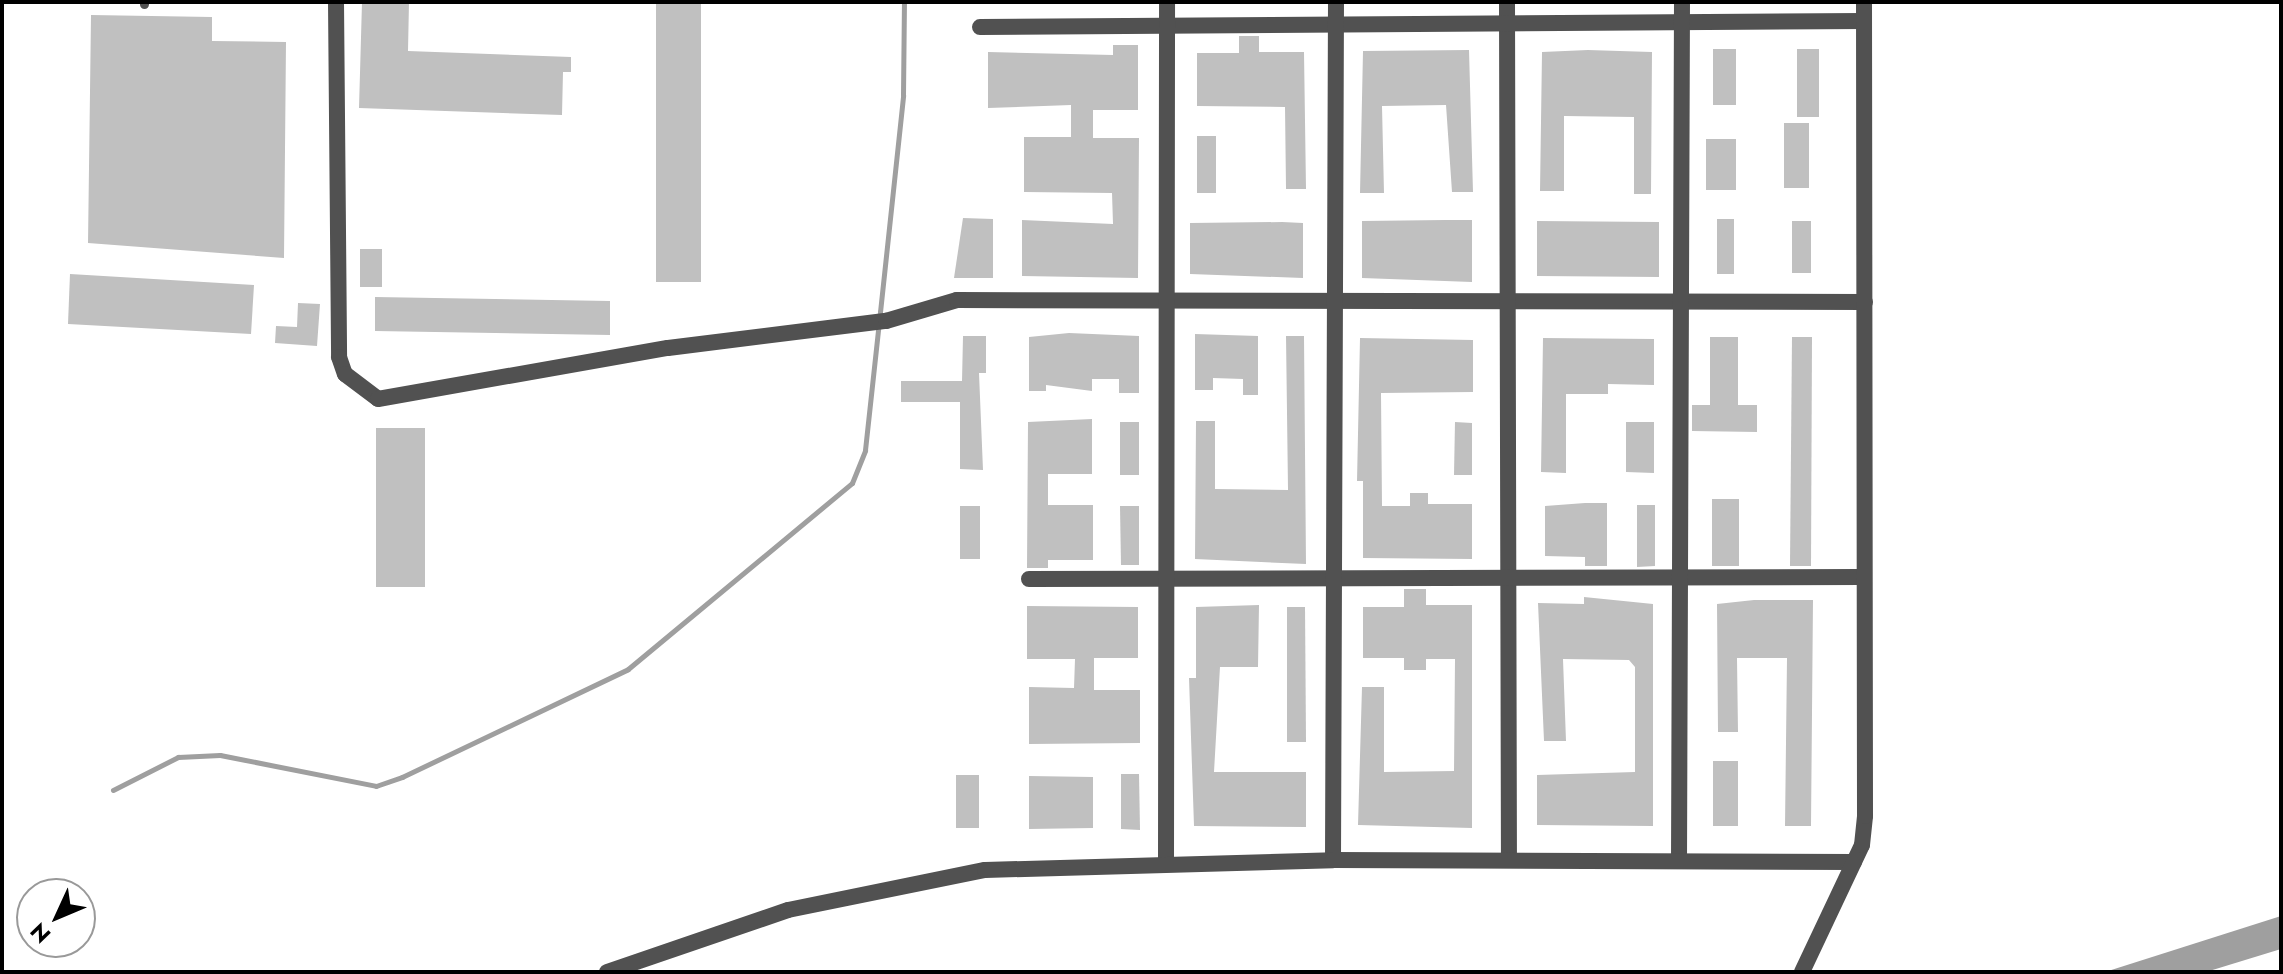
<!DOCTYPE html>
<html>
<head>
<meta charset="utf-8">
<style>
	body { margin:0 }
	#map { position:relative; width:2283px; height:974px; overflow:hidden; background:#fff; font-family:Jost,sans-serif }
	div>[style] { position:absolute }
	.water>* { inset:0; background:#9f9f9f }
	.stream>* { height:5px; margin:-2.5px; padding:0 2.5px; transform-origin:2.5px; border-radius:2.5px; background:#9f9f9f }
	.building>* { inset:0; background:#c0c0c0 }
	.service>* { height:9px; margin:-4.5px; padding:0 4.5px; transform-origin:4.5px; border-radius:4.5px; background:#515151 }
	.minor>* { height:16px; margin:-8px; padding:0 8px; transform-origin:8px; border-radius:8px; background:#515151 }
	span { translate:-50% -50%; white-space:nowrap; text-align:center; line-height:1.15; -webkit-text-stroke:6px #fff; paint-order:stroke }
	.frame { position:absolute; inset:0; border:4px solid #000; pointer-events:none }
	.north { position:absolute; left:16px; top:878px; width:80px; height:80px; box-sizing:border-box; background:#fff; border:2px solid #999; border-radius:50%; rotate:226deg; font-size:22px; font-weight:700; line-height:32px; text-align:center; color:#000 }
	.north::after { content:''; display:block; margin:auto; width:28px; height:36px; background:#000; clip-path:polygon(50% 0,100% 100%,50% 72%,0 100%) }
</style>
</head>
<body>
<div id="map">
	<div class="water">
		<i style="clip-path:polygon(2281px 916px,2281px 949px,2206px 972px,2105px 972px)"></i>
	</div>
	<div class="stream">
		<i style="left:113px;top:790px;width:73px;rotate:-26.9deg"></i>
		<i style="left:178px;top:757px;width:42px;rotate:-2.7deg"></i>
		<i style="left:220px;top:755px;width:159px;rotate:11.2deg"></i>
		<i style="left:376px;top:786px;width:28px;rotate:-19deg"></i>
		<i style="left:402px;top:777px;width:250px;rotate:-25.5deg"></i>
		<i style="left:628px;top:669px;width:291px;rotate:-39.7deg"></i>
		<i style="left:852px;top:483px;width:35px;rotate:-68deg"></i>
		<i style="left:865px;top:450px;width:139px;rotate:-83.8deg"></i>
		<i style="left:880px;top:312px;width:218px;rotate:-83.9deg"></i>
		<i style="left:903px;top:95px;width:93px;rotate:-89.4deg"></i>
	</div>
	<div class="building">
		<i style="clip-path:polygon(362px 2px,409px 2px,408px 51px,571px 57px,571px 72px,563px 72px,562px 115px,359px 108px)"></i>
		<i style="clip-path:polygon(656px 2px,701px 2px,701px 282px,656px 282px)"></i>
		<i style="clip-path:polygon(91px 15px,212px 17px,212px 41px,286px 42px,284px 258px,88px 243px)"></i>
		<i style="clip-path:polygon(1239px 36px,1259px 36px,1259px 52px,1304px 52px,1306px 189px,1286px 189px,1285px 107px,1197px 106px,1197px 53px,1239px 53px)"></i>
		<i style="clip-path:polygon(1113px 45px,1138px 45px,1138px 110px,1093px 110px,1093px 138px,1139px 138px,1138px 278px,1022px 276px,1022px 220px,1113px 224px,1112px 193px,1024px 192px,1024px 137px,1071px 137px,1071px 105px,988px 108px,988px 52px,1113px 55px)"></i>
		<i style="clip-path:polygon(1713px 49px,1736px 49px,1736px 105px,1713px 105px)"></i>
		<i style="clip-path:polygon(1797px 49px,1819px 49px,1819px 117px,1797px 117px)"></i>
		<i style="clip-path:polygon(1469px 50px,1473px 192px,1452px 192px,1446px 105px,1382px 106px,1384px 193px,1360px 193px,1363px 51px)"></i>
		<i style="clip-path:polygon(1588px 50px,1652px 52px,1651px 194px,1634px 194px,1634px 117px,1564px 116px,1564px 191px,1540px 191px,1542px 52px)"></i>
		<i style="clip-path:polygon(1784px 123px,1809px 123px,1809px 188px,1784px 188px)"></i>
		<i style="clip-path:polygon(1197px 136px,1216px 136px,1216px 193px,1197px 193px)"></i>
		<i style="clip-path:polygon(1706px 139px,1736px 139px,1736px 190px,1706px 190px)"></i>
		<i style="clip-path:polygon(963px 218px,993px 219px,993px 278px,954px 278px)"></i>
		<i style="clip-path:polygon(1717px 219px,1734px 219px,1734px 274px,1717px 274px)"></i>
		<i style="clip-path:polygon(1445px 220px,1472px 220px,1472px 282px,1362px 278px,1362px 221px)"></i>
		<i style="clip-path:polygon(1537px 221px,1659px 222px,1659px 277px,1537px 276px)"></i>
		<i style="clip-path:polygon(1792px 221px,1811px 221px,1811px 273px,1792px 273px)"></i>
		<i style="clip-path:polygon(1282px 222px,1303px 223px,1303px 278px,1190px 274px,1190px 223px)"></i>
		<i style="clip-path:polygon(360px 249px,382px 249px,382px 287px,360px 287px)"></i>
		<i style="clip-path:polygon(70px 274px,254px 285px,251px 334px,68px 324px)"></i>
		<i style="clip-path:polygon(375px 297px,610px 301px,610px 335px,375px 331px)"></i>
		<i style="clip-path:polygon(298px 303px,320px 304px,317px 346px,275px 343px,276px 326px,297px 327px)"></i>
		<i style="clip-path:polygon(1069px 333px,1139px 336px,1139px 393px,1119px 393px,1119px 379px,1092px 379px,1092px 391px,1046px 385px,1046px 391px,1029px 391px,1029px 337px)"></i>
		<i style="clip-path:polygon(1195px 334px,1258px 336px,1258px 395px,1243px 395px,1243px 379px,1213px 378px,1213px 390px,1195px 390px)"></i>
		<i style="clip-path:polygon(963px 336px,986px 336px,986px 373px,979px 373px,983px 470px,960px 469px,960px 402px,901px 402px,901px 381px,962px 381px)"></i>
		<i style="clip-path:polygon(1286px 336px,1304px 336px,1306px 564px,1195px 559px,1196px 421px,1215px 421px,1215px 489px,1288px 490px)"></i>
		<i style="clip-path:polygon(1710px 337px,1738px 337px,1738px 405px,1757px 405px,1757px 432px,1692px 431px,1692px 405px,1710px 405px)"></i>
		<i style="clip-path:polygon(1792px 337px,1812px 337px,1811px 566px,1790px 566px)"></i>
		<i style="clip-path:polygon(1360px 338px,1473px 340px,1473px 392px,1381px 393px,1382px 506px,1410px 506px,1410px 493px,1428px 493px,1428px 504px,1472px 504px,1472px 559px,1363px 558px,1363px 481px,1357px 481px)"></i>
		<i style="clip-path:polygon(1543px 338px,1654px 339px,1654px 385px,1608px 384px,1608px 394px,1566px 394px,1566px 473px,1541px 472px)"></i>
		<i style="clip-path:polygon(1092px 419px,1092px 474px,1048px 474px,1048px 505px,1093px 505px,1093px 560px,1048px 560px,1048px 568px,1027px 568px,1028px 422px)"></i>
		<i style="clip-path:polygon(1120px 422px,1139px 422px,1139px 475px,1120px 475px)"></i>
		<i style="clip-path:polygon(1455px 422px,1472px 423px,1472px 475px,1454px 475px)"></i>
		<i style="clip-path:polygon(1626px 422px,1654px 422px,1654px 473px,1626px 472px)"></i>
		<i style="clip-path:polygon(376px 428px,425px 428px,425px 587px,376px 587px)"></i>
		<i style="clip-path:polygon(1712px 499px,1739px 499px,1739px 566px,1712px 566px)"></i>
		<i style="clip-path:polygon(1585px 503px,1607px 503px,1607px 566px,1585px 566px,1585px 557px,1545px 556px,1545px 506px)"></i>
		<i style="clip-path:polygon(1637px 505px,1655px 505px,1655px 566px,1637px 567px)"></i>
		<i style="clip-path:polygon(960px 506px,980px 506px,980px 559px,960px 559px)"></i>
		<i style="clip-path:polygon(1120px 506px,1139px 506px,1139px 565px,1121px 565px)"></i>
		<i style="clip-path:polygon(1404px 589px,1426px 589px,1426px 605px,1472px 605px,1472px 828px,1358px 825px,1362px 687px,1384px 687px,1384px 772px,1454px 771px,1455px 659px,1426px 659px,1426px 670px,1404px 670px,1404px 658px,1363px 658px,1363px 607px,1404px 607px)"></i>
		<i style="clip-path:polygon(1584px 597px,1653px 604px,1653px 826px,1537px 825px,1537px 775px,1635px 772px,1635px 667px,1629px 660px,1563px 659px,1566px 741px,1544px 741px,1538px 603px,1584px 604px)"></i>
		<i style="clip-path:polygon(1754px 600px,1813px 600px,1811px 826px,1785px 826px,1787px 658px,1737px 658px,1738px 732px,1718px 732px,1717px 604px)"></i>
		<i style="clip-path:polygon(1259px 605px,1258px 667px,1220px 667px,1214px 772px,1306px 772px,1306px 827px,1194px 826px,1189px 678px,1196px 678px,1196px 607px)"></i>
		<i style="clip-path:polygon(1027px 606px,1138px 607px,1138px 658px,1094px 658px,1094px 690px,1140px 690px,1140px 743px,1029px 744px,1029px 687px,1074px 688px,1075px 659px,1027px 659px)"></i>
		<i style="clip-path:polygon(1287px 607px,1305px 607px,1306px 742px,1287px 742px)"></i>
		<i style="clip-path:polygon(1713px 761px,1738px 761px,1738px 826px,1713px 826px)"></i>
		<i style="clip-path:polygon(1121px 774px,1139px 774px,1140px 830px,1121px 829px)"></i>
		<i style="clip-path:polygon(956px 775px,979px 775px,979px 828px,956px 828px)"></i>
		<i style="clip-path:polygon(1029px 776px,1093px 777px,1093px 828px,1029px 829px)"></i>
	</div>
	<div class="service">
		<i style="left:144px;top:4px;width:2px;rotate:-90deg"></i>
	</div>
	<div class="minor">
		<i style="left:336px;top:2px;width:355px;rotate:89.5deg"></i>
		<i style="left:339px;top:357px;width:18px;rotate:71deg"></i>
		<i style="left:345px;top:374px;width:41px;rotate:37.1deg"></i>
		<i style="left:378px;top:399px;width:294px;rotate:-10deg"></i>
		<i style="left:668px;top:348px;width:220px;rotate:-7.1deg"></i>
		<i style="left:886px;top:321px;width:74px;rotate:-16.5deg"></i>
		<i style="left:957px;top:300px;width:908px;rotate:0.13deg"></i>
		<i style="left:1507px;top:2px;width:858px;rotate:89.87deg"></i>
		<i style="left:980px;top:27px;width:884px;rotate:-0.39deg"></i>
		<i style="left:1029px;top:579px;width:833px;rotate:-0.14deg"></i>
		<i style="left:1333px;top:860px;width:858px;rotate:-89.8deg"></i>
		<i style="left:1679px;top:861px;width:859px;rotate:-89.8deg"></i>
		<i style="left:1166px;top:862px;width:860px;rotate:-89.93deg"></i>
		<i style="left:607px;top:972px;width:191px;rotate:-18.9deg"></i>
		<i style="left:788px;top:910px;width:201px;rotate:-11.5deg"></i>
		<i style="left:985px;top:870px;width:348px;rotate:-1.6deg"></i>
		<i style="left:1333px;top:860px;width:521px;rotate:0.22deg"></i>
		<i style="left:1802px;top:972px;width:140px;rotate:-64.7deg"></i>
		<i style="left:1862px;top:845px;width:29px;rotate:-84deg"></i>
		<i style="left:1865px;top:816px;width:814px;rotate:-90.07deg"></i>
	</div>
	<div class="frame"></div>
	<div class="north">N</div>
</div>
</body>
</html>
